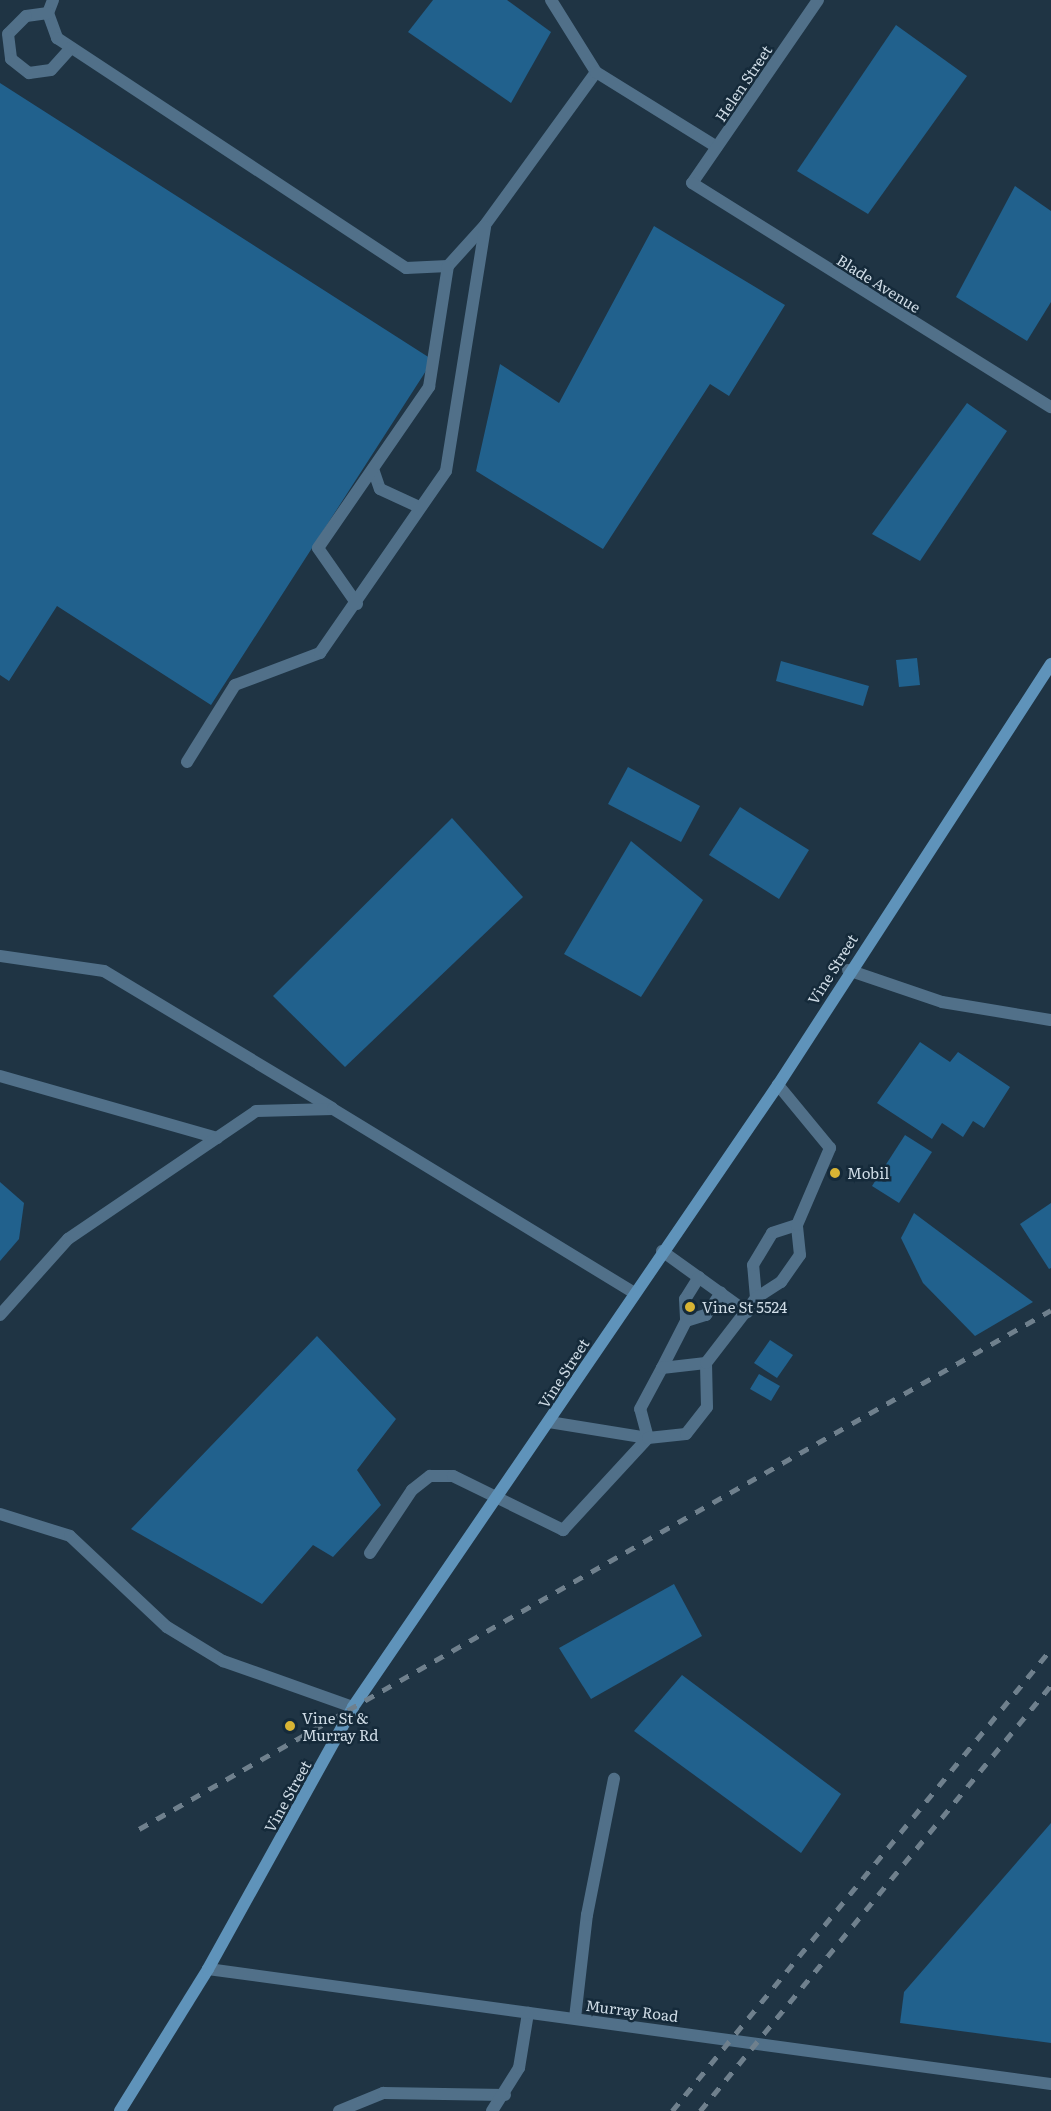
<!DOCTYPE html>
<html>
<head>
<meta charset="utf-8">
<style>
	body { margin:0 }
	#map { position:relative; width:1051px; height:2111px; overflow:hidden; background:#1f3444; font-family:Literata,serif }
	div>[style] { position:absolute }
	.building>* { inset:0; background:#21618d }
	.service>* { height:12px; margin:-6px; padding:0 6px; transform-origin:6px; border-radius:6px; background:#517089 }
	.minor>* { height:12px; margin:-6px; padding:0 6px; transform-origin:6px; border-radius:6px; background:#517089 }
	.secondary>* { height:12px; margin:-6px; padding:0 6px; transform-origin:6px; border-radius:6px; background:#5f93ba }
	.rail>* { height:4.5px; margin-top:-2.25px; transform-origin:0; background:repeating-linear-gradient(90deg,#6f808d 0 10px,transparent 0 20px) }
	.dots>* { width:16px; height:16px; translate:-50% -50%; box-sizing:border-box; border:3px solid #152a3a; border-radius:50% }
	span { translate:-50% -50%; white-space:nowrap; text-align:center; line-height:1.15; -webkit-text-stroke:5px #152a3a; paint-order:stroke }
	.street-label { font-size:15px; color:#cedbe5 }
	.poi-label { font-size:15px; color:#cedbe5 }
	.left { translate:0 -50%; text-align:left }
</style>
</head>
<body>
<div id="map">
	<div class="building">
		<i style="clip-path:polygon(433px 0,507px 0,551px 32px,511px 103px,408px 32px)"></i>
		<i style="clip-path:polygon(896px 25px,967px 76px,868px 214px,797px 171px)"></i>
		<i style="clip-path:polygon(0 83px,433px 360px,211px 705px,57px 606px,9px 681px,0 675px)"></i>
		<i style="clip-path:polygon(1015px 186px,1051px 211px,1051px 302px,1027px 341px,956px 297px)"></i>
		<i style="clip-path:polygon(654px 226px,785px 305px,729px 396px,710px 384px,603px 549px,476px 471px,500px 364px,559px 403px)"></i>
		<i style="clip-path:polygon(967px 403px,1007px 431px,920px 561px,872px 534px)"></i>
		<i style="clip-path:polygon(917px 658px,920px 685px,899px 687px,896px 660px)"></i>
		<i style="clip-path:polygon(781px 661px,869px 686px,863px 706px,776px 681px)"></i>
		<i style="clip-path:polygon(628px 767px,700px 806px,681px 842px,608px 804px)"></i>
		<i style="clip-path:polygon(740px 807px,809px 850px,779px 899px,709px 855px)"></i>
		<i style="clip-path:polygon(452px 818px,523px 897px,345px 1067px,273px 996px)"></i>
		<i style="clip-path:polygon(631px 841px,703px 900px,641px 997px,564px 954px)"></i>
		<i style="clip-path:polygon(920px 1042px,950px 1062px,958px 1052px,1010px 1087px,984px 1128px,973px 1121px,963px 1137px,942px 1123px,932px 1139px,877px 1103px)"></i>
		<i style="clip-path:polygon(905px 1135px,932px 1152px,899px 1203px,872px 1186px)"></i>
		<i style="clip-path:polygon(0 1182px,24px 1203px,19px 1239px,0 1261px)"></i>
		<i style="clip-path:polygon(1051px 1203px,1051px 1268px,1049px 1269px,1020px 1224px)"></i>
		<i style="clip-path:polygon(914px 1213px,1033px 1302px,975px 1336px,923px 1283px,901px 1238px)"></i>
		<i style="clip-path:polygon(317px 1336px,396px 1419px,357px 1470px,381px 1505px,333px 1557px,313px 1545px,262px 1604px,131px 1529px)"></i>
		<i style="clip-path:polygon(770px 1340px,793px 1355px,777px 1378px,754px 1363px)"></i>
		<i style="clip-path:polygon(759px 1374px,780px 1386px,771px 1401px,750px 1389px)"></i>
		<i style="clip-path:polygon(674px 1584px,702px 1636px,591px 1699px,559px 1648px)"></i>
		<i style="clip-path:polygon(682px 1675px,841px 1794px,801px 1853px,634px 1731px)"></i>
		<i style="clip-path:polygon(1051px 1823px,1051px 2043px,900px 2023px,904px 1992px)"></i>
	</div>
	<div class="service">
		<i style="left:53px;top:0;width:14px;rotate:111deg"></i>
		<i style="left:48px;top:13px;width:27px;rotate:70deg"></i>
		<i style="left:57px;top:38px;width:418px;rotate:33.4deg"></i>
		<i style="left:406px;top:268px;width:42px;rotate:-2.7deg"></i>
		<i style="left:448px;top:266px;width:55px;rotate:-47.9deg"></i>
		<i style="left:485px;top:225px;width:189px;rotate:-54deg"></i>
		<i style="left:551px;top:0;width:85px;rotate:58deg"></i>
		<i style="left:596px;top:72px;width:142px;rotate:31.8deg"></i>
		<i style="left:48px;top:13px;width:22px;rotate:172deg"></i>
		<i style="left:26px;top:16px;width:25px;rotate:135deg"></i>
		<i style="left:8px;top:34px;width:25px;rotate:83deg"></i>
		<i style="left:11px;top:59px;width:23px;rotate:38deg"></i>
		<i style="left:29px;top:73px;width:22px;rotate:-8deg"></i>
		<i style="left:51px;top:70px;width:30px;rotate:-48deg"></i>
		<i style="left:373px;top:469px;width:21px;rotate:71deg"></i>
		<i style="left:380px;top:489px;width:43px;rotate:24.8deg"></i>
		<i style="left:357px;top:604px;width:68px;rotate:-124.9deg"></i>
		<i style="left:318px;top:548px;width:196px;rotate:-55.4deg"></i>
		<i style="left:429px;top:387px;width:122px;rotate:-81.1deg"></i>
		<i style="left:187px;top:762px;width:91px;rotate:-58.1deg"></i>
		<i style="left:235px;top:685px;width:91px;rotate:-20.6deg"></i>
		<i style="left:320px;top:653px;width:221px;rotate:-55.3deg"></i>
		<i style="left:446px;top:471px;width:247px;rotate:-80.9deg"></i>
		<i style="left:0;top:956px;width:105px;rotate:8.2deg"></i>
		<i style="left:104px;top:971px;width:266px;rotate:31deg"></i>
		<i style="left:848px;top:970px;width:99px;rotate:18.8deg"></i>
		<i style="left:942px;top:1002px;width:110px;rotate:9.4deg"></i>
		<i style="left:0;top:1076px;width:226px;rotate:15.9deg"></i>
		<i style="left:662px;top:1251px;width:105px;rotate:35.7deg"></i>
		<i style="left:699px;top:1277px;width:26px;rotate:122deg"></i>
		<i style="left:685px;top:1299px;width:22px;rotate:87deg"></i>
		<i style="left:686px;top:1321px;width:21px;rotate:-17deg"></i>
		<i style="left:706px;top:1315px;width:27px;rotate:-56deg"></i>
		<i style="left:756px;top:1298px;width:33px;rotate:-95deg"></i>
		<i style="left:753px;top:1265px;width:37px;rotate:-59deg"></i>
		<i style="left:772px;top:1233px;width:26px;rotate:-18deg"></i>
		<i style="left:0;top:1315px;width:102px;rotate:-48.2deg"></i>
		<i style="left:68px;top:1239px;width:227px;rotate:-34.2deg"></i>
		<i style="left:256px;top:1111px;width:77px;rotate:-1.5deg"></i>
		<i style="left:333px;top:1109px;width:353px;rotate:31.4deg"></i>
		<i style="left:662px;top:1368px;width:53px;rotate:-62.9deg"></i>
		<i style="left:549px;top:1422px;width:100px;rotate:9.2deg"></i>
		<i style="left:648px;top:1438px;width:30px;rotate:-105deg"></i>
		<i style="left:640px;top:1409px;width:47px;rotate:-61.8deg"></i>
		<i style="left:662px;top:1368px;width:44px;rotate:-6.5deg"></i>
		<i style="left:0;top:1514px;width:73px;rotate:17.4deg"></i>
		<i style="left:70px;top:1536px;width:133px;rotate:43.2deg"></i>
		<i style="left:167px;top:1627px;width:66px;rotate:31.3deg"></i>
		<i style="left:223px;top:1661px;width:138px;rotate:19.5deg"></i>
		<i style="left:370px;top:1553px;width:76px;rotate:-56.3deg"></i>
		<i style="left:412px;top:1490px;width:23px;rotate:-38deg"></i>
		<i style="left:430px;top:1476px;width:23px"></i>
		<i style="left:453px;top:1476px;width:123px;rotate:26.1deg"></i>
		<i style="left:563px;top:1530px;width:125px;rotate:-47.3deg"></i>
		<i style="left:648px;top:1438px;width:38px;rotate:-6deg"></i>
		<i style="left:686px;top:1434px;width:34px;rotate:-52deg"></i>
		<i style="left:707px;top:1407px;width:44px;rotate:-91.3deg"></i>
		<i style="left:706px;top:1363px;width:82px;rotate:-52.4deg"></i>
		<i style="left:756px;top:1298px;width:30px;rotate:-33deg"></i>
		<i style="left:781px;top:1282px;width:33px;rotate:-55deg"></i>
		<i style="left:800px;top:1255px;width:30px;rotate:-96deg"></i>
		<i style="left:797px;top:1225px;width:84px;rotate:-66.8deg"></i>
		<i style="left:830px;top:1148px;width:82px;rotate:-129.5deg"></i>
		<i style="left:575px;top:2018px;width:104px;rotate:-83.4deg"></i>
		<i style="left:587px;top:1915px;width:139px;rotate:-78.8deg"></i>
		<i style="left:339px;top:2111px;width:48px;rotate:-22.2deg"></i>
		<i style="left:383px;top:2093px;width:122px;rotate:0.9deg"></i>
		<i style="left:492px;top:2111px;width:51px;rotate:-57.9deg"></i>
		<i style="left:519px;top:2068px;width:56px;rotate:-80.7deg"></i>
	</div>
	<div class="minor">
		<i style="left:818px;top:0;width:222px;rotate:124.5deg"></i>
		<i style="left:692px;top:183px;width:423px;rotate:32deg"></i>
		<i style="left:208px;top:1969px;width:851px;rotate:7.77deg"></i>
	</div>
	<div class="secondary">
		<i style="left:120px;top:2111px;width:167px;rotate:-58.2deg"></i>
		<i style="left:208px;top:1969px;width:299px;rotate:-61deg"></i>
		<i style="left:353px;top:1707px;width:753px;rotate:-55.66deg"></i>
		<i style="left:778px;top:1085px;width:502px;rotate:-57.04deg"></i>
	</div>
	<div class="rail">
		<i style="left:139px;top:1829px;width:1049px;rotate:-29.64deg"></i>
		<i style="left:672px;top:2111px;width:598px;rotate:-50.64deg"></i>
		<i style="left:700px;top:2111px;width:552px;rotate:-50.51deg"></i>
	</div>
	<div class="dots">
		<i style="left:835px;top:1173px;background:#d8b434"></i>
		<i style="left:690px;top:1307px;background:#d8b434"></i>
		<i style="left:290px;top:1726px;background:#d8b434"></i>
	</div>
	<div class="street-label">
		<span style="left:743px;top:83px;rotate:-56deg">Helen Street</span>
		<span style="left:879px;top:283px;rotate:32deg">Blade Avenue</span>
		<span style="left:832px;top:969px;rotate:-58deg">Vine Street</span>
		<span style="left:563px;top:1373px;rotate:-57deg">Vine Street</span>
		<span style="left:287px;top:1796px;rotate:-61deg">Vine Street</span>
		<span style="left:632px;top:2010px;rotate:7deg">Murray Road</span>
	</div>
	<div class="poi-label">
		<span class="left" style="left:847px;top:1173px">Mobil</span>
		<span class="left" style="left:702px;top:1307px">Vine St 5524</span>
		<span class="left" style="left:302px;top:1726px">Vine St &amp;<br>Murray Rd</span>
	</div>
</div>
</body>
</html>
